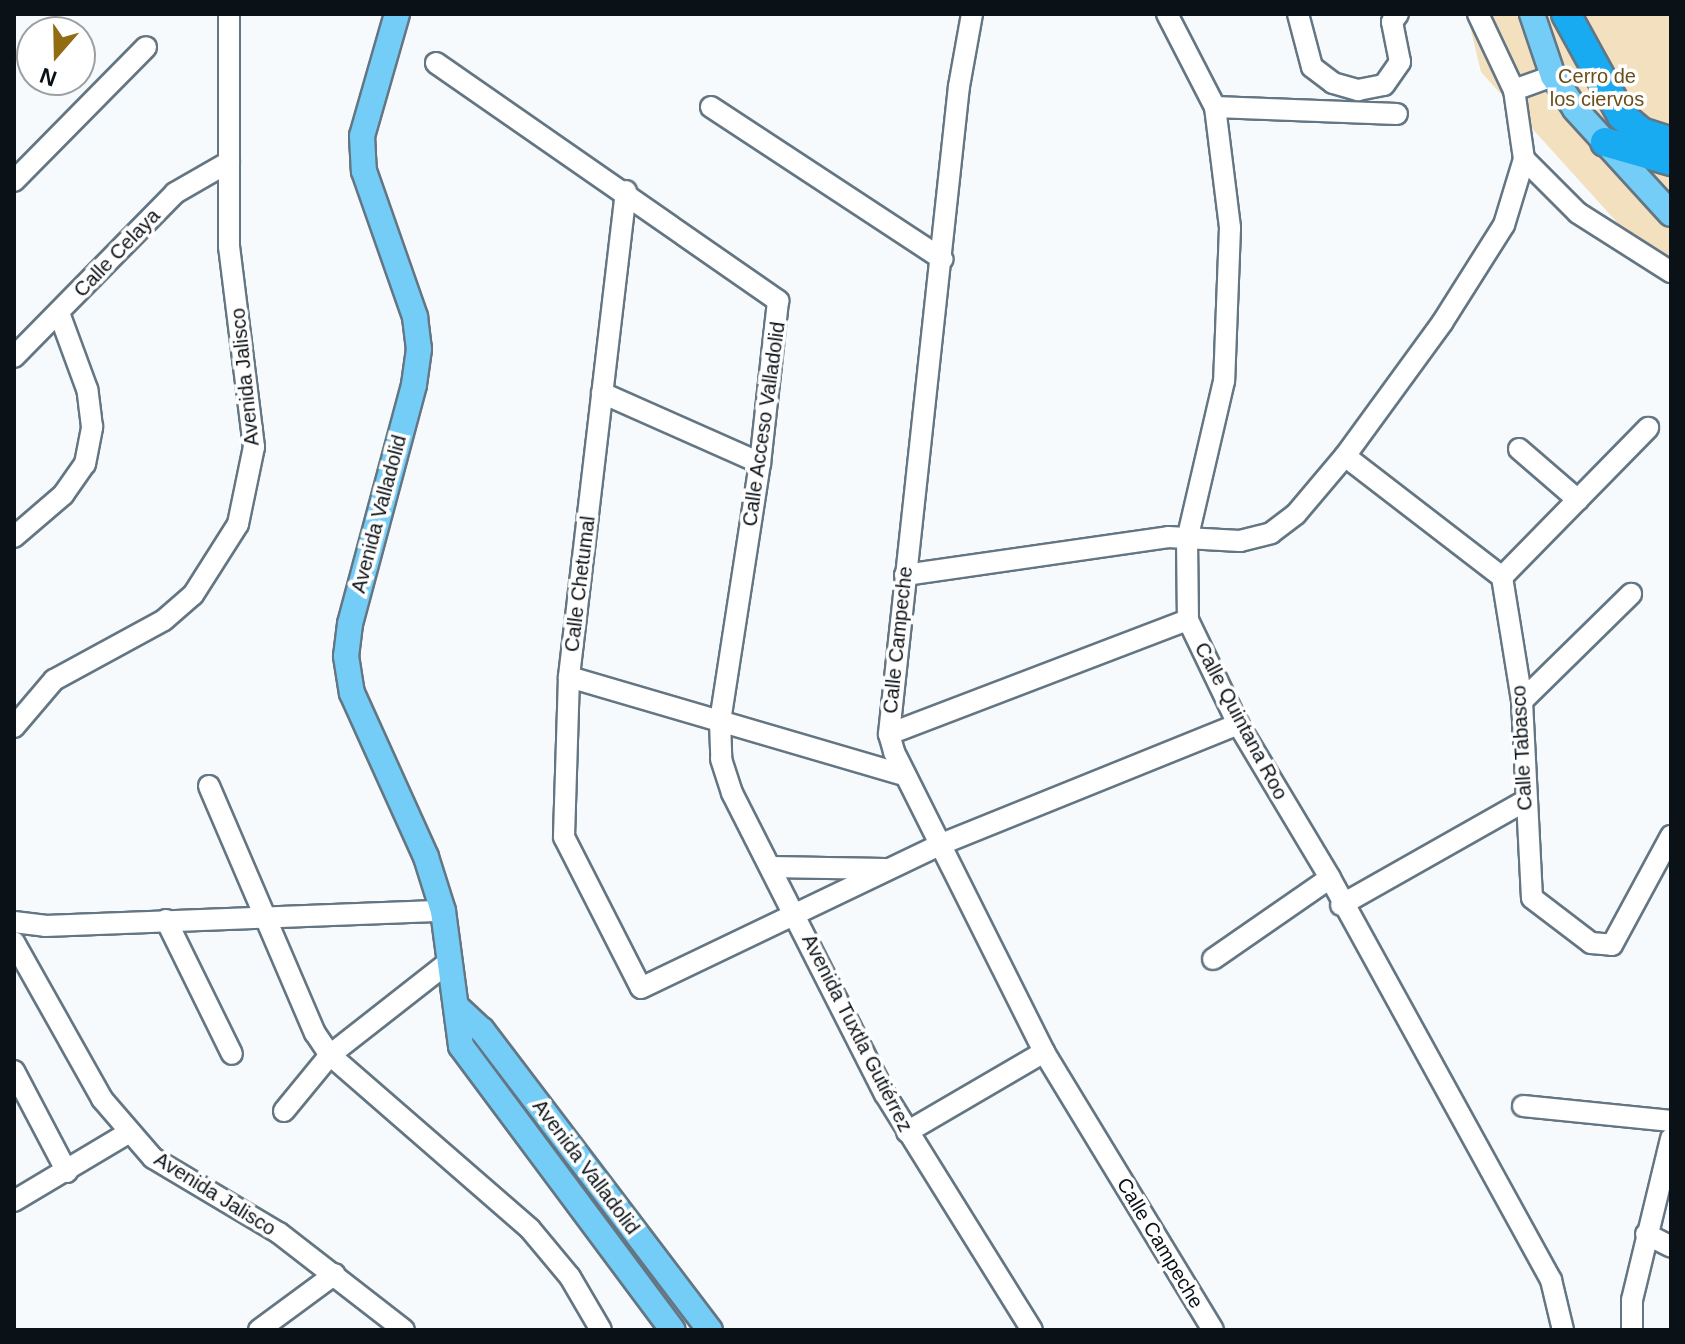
<!DOCTYPE html>
<html>
<head>
<meta charset="utf-8">
<style>
	body { margin:0 }
	#map { position:relative; width:1685px; height:1344px; overflow:hidden; background:#f6fafd; font-family:Arial,sans-serif }
	div>[style] { position:absolute }
	.green>* { inset:0; background:#f3e0be }
	.roads { filter:drop-shadow(2px 0 #647683) drop-shadow(-2px 0 #647683) drop-shadow(0 2px #647683) drop-shadow(0 -2px #647683) }
	.minor>* { height:20px; margin:-10px; padding:0 10px; transform-origin:10px; border-radius:10px; background:#fff }
	.major>* { height:24px; margin:-12px; padding:0 12px; transform-origin:12px; border-radius:12px; background:#74cdf7 }
	.highway>* { height:28px; margin:-14px; padding:0 14px; transform-origin:14px; border-radius:14px; background:#18abf1 }
	span { translate:-50% -50%; white-space:nowrap; text-align:center; line-height:1.15; -webkit-text-stroke:7px #fff; paint-order:stroke }
	.park-label { font-size:20px; color:#694e19 }
	.street-label { font-size:20px; color:#0b1217 }
	.frame { position:absolute; inset:0; border:16px solid #0b1217; pointer-events:none }
	.north { position:absolute; left:16px; top:16px; width:80px; height:80px; box-sizing:border-box; background:#fff; border:2px solid #9da0a2; border-radius:50%; rotate:200deg; font-size:22px; font-weight:700; line-height:32px; text-align:center; color:#0b1217 }
	.north::after { content:''; display:block; margin:auto; width:28px; height:36px; background:#926b12; clip-path:polygon(50% 0,100% 100%,50% 72%,0 100%) }
</style>
</head>
<body>
<div id="map">
	<div class="green">
		<i style="clip-path:polygon(1467px 14px,1671px 14px,1671px 282px,1481px 72px)"></i>
	</div>
	<div class="roads">
		<div class="minor">
			<i style="left:972px;top:14px;width:73px;rotate:100.2deg"></i>
			<i style="left:959px;top:86px;width:652px;rotate:96.17deg"></i>
			<i style="left:889px;top:734px;width:19px;rotate:74deg"></i>
			<i style="left:894px;top:752px;width:335px;rotate:63.4deg"></i>
			<i style="left:1044px;top:1052px;width:325px;rotate:58.7deg"></i>
			<i style="left:1167px;top:14px;width:105px;rotate:62.7deg"></i>
			<i style="left:1215px;top:107px;width:122px;rotate:82.9deg"></i>
			<i style="left:1230px;top:228px;width:153px;rotate:92.2deg"></i>
			<i style="left:1224px;top:381px;width:163px;rotate:103.1deg"></i>
			<i style="left:1187px;top:540px;width:80px;rotate:89.3deg"></i>
			<i style="left:1188px;top:620px;width:115px;rotate:64.3deg"></i>
			<i style="left:1238px;top:724px;width:179px;rotate:59.1deg"></i>
			<i style="left:1330px;top:878px;width:459px;rotate:61.2deg"></i>
			<i style="left:1551px;top:1280px;width:51px;rotate:76.5deg"></i>
			<i style="left:1298px;top:14px;width:55px;rotate:75.2deg"></i>
			<i style="left:1312px;top:67px;width:26px;rotate:37deg"></i>
			<i style="left:1333px;top:83px;width:26px;rotate:16deg"></i>
			<i style="left:1358px;top:90px;width:26px;rotate:-11deg"></i>
			<i style="left:1384px;top:85px;width:28px;rotate:-55deg"></i>
			<i style="left:1400px;top:62px;width:41px;rotate:-101.3deg"></i>
			<i style="left:1392px;top:22px;width:10px;rotate:-53deg"></i>
			<i style="left:1478px;top:14px;width:84px;rotate:64.7deg"></i>
			<i style="left:436px;top:63px;width:417px;rotate:34.8deg"></i>
			<i style="left:778px;top:301px;width:163px;rotate:96.3deg"></i>
			<i style="left:760px;top:463px;width:261px;rotate:98.8deg"></i>
			<i style="left:720px;top:721px;width:38px;rotate:88deg"></i>
			<i style="left:721px;top:759px;width:36px;rotate:72deg"></i>
			<i style="left:732px;top:793px;width:338px;rotate:63.1deg"></i>
			<i style="left:885px;top:1094px;width:278px;rotate:58.1deg"></i>
			<i style="left:711px;top:107px;width:277px;rotate:33.3deg"></i>
			<i style="left:1215px;top:107px;width:182px;rotate:2.2deg"></i>
			<i style="left:1524px;top:159px;width:76px;rotate:45deg"></i>
			<i style="left:1578px;top:213px;width:110px;rotate:32.4deg"></i>
			<i style="left:14px;top:181px;width:188px;rotate:-45.4deg"></i>
			<i style="left:626px;top:191px;width:489px;rotate:96.7deg"></i>
			<i style="left:569px;top:677px;width:160px;rotate:91.8deg"></i>
			<i style="left:564px;top:837px;width:169px;rotate:63deg"></i>
			<i style="left:641px;top:988px;width:331px;rotate:-25.6deg"></i>
			<i style="left:939px;top:845px;width:323px;rotate:-22deg"></i>
			<i style="left:14px;top:357px;width:230px;rotate:-45.5deg"></i>
			<i style="left:175px;top:193px;width:62px;rotate:-29.9deg"></i>
			<i style="left:602px;top:393px;width:173px;rotate:23.9deg"></i>
			<i style="left:1519px;top:449px;width:78px;rotate:40.8deg"></i>
			<i style="left:1345px;top:456px;width:198px;rotate:37.6deg"></i>
			<i style="left:1502px;top:577px;width:126px;rotate:80.8deg"></i>
			<i style="left:1522px;top:701px;width:197px;rotate:87.1deg"></i>
			<i style="left:1532px;top:898px;width:74px;rotate:37.3deg"></i>
			<i style="left:1591px;top:943px;width:21px;rotate:5deg"></i>
			<i style="left:1612px;top:945px;width:124px;rotate:-61.6deg"></i>
			<i style="left:14px;top:537px;width:65px;rotate:-40.6deg"></i>
			<i style="left:63px;top:495px;width:38px;rotate:-55deg"></i>
			<i style="left:85px;top:464px;width:38px;rotate:-79deg"></i>
			<i style="left:92px;top:427px;width:38px;rotate:-97deg"></i>
			<i style="left:87px;top:389px;width:81px;rotate:-110.2deg"></i>
			<i style="left:905px;top:575px;width:266px;rotate:-8.2deg"></i>
			<i style="left:1168px;top:537px;width:72px;rotate:3.2deg"></i>
			<i style="left:1240px;top:541px;width:32px;rotate:-14deg"></i>
			<i style="left:1271px;top:533px;width:31px;rotate:-37deg"></i>
			<i style="left:1296px;top:514px;width:76px;rotate:-49.8deg"></i>
			<i style="left:1345px;top:456px;width:165px;rotate:-53.9deg"></i>
			<i style="left:1442px;top:323px;width:116px;rotate:-57.7deg"></i>
			<i style="left:1504px;top:225px;width:69px;rotate:-73.1deg"></i>
			<i style="left:1524px;top:159px;width:70px;rotate:-98.2deg"></i>
			<i style="left:1514px;top:90px;width:41px;rotate:-19.7deg"></i>
			<i style="left:1502px;top:577px;width:209px;rotate:-45.6deg"></i>
			<i style="left:569px;top:677px;width:350px;rotate:16.3deg"></i>
			<i style="left:1522px;top:701px;width:153px;rotate:-44.5deg"></i>
			<i style="left:14px;top:727px;width:62px;rotate:-49.6deg"></i>
			<i style="left:54px;top:680px;width:125px;rotate:-28.6deg"></i>
			<i style="left:164px;top:620px;width:38px;rotate:-41deg"></i>
			<i style="left:193px;top:595px;width:84px;rotate:-57.6deg"></i>
			<i style="left:238px;top:524px;width:79px;rotate:-78.3deg"></i>
			<i style="left:254px;top:447px;width:202px;rotate:-97.1deg"></i>
			<i style="left:229px;top:247px;width:233px;rotate:-90deg"></i>
			<i style="left:889px;top:734px;width:320px;rotate:-20.9deg"></i>
			<i style="left:209px;top:786px;width:269px;rotate:66.8deg"></i>
			<i style="left:315px;top:1033px;width:27px;rotate:56deg"></i>
			<i style="left:330px;top:1055px;width:265px;rotate:41deg"></i>
			<i style="left:530px;top:1229px;width:62px;rotate:50.2deg"></i>
			<i style="left:570px;top:1277px;width:61px;rotate:59.7deg"></i>
			<i style="left:770px;top:867px;width:115px;rotate:1deg"></i>
			<i style="left:1341px;top:905px;width:211px;rotate:-29.5deg"></i>
			<i style="left:166px;top:920px;width:149px;rotate:63.8deg"></i>
			<i style="left:14px;top:922px;width:31px;rotate:7deg"></i>
			<i style="left:45px;top:926px;width:398px;rotate:-2.2deg"></i>
			<i style="left:14px;top:942px;width:180px;rotate:60.7deg"></i>
			<i style="left:102px;top:1099px;width:78px;rotate:49.2deg"></i>
			<i style="left:153px;top:1158px;width:147px;rotate:30.8deg"></i>
			<i style="left:279px;top:1233px;width:158px;rotate:37.8deg"></i>
			<i style="left:1213px;top:959px;width:142px;rotate:-34.7deg"></i>
			<i style="left:14px;top:1071px;width:114px;rotate:62.3deg"></i>
			<i style="left:1523px;top:1106px;width:149px;rotate:5.8deg"></i>
			<i style="left:284px;top:1111px;width:72px;rotate:-50.6deg"></i>
			<i style="left:330px;top:1055px;width:147px;rotate:-38.1deg"></i>
			<i style="left:907px;top:1132px;width:159px;rotate:-30.3deg"></i>
			<i style="left:14px;top:1201px;width:133px;rotate:-30.8deg"></i>
			<i style="left:1646px;top:1234px;width:28px;rotate:27deg"></i>
			<i style="left:259px;top:1330px;width:94px;rotate:-36.4deg"></i>
			<i style="left:1632px;top:1330px;width:30px;rotate:-90deg"></i>
			<i style="left:1632px;top:1300px;width:166px;rotate:-76.4deg"></i>
		</div>
		<div class="major">
			<i style="left:397px;top:14px;width:127px;rotate:106deg"></i>
			<i style="left:362px;top:136px;width:35px;rotate:87deg"></i>
			<i style="left:364px;top:171px;width:155px;rotate:70.7deg"></i>
			<i style="left:415px;top:317px;width:32px;rotate:83deg"></i>
			<i style="left:419px;top:349px;width:36px;rotate:98deg"></i>
			<i style="left:414px;top:385px;width:247px;rotate:105deg"></i>
			<i style="left:350px;top:624px;width:32px;rotate:97deg"></i>
			<i style="left:346px;top:656px;width:37px;rotate:81deg"></i>
			<i style="left:352px;top:693px;width:180px;rotate:65.7deg"></i>
			<i style="left:426px;top:857px;width:57px;rotate:72.5deg"></i>
			<i style="left:443px;top:911px;width:136px;rotate:82.4deg"></i>
			<i style="left:461px;top:1046px;width:354px;rotate:53.3deg"></i>
			<i style="left:1532px;top:14px;width:65px;rotate:71.3deg"></i>
			<i style="left:1553px;top:76px;width:40px;rotate:56deg"></i>
			<i style="left:1575px;top:109px;width:142px;rotate:47.6deg"></i>
			<i style="left:458px;top:1008px;width:33px;rotate:43deg"></i>
			<i style="left:482px;top:1030px;width:377px;rotate:52.8deg"></i>
		</div>
		<div class="highway">
			<i style="left:1566px;top:14px;width:116px;rotate:61.2deg"></i>
			<i style="left:1622px;top:116px;width:25px;rotate:40deg"></i>
			<i style="left:1641px;top:132px;width:32px;rotate:18deg"></i>
			<i style="left:1605px;top:142px;width:69px;rotate:16.1deg"></i>
		</div>
	</div>
	<div class="park-label">
		<span style="left:1597px;top:88px">Cerro de<br>los ciervos</span>
	</div>
	<div class="street-label">
		<span style="left:117px;top:253px;rotate:-46deg">Calle Celaya</span>
		<span style="left:245px;top:377px;rotate:-96deg">Avenida Jalisco</span>
		<span style="left:764px;top:424px;rotate:-82deg">Calle Acceso Valladolid</span>
		<span style="left:379px;top:514px;rotate:-75deg">Avenida Valladolid</span>
		<span style="left:580px;top:584px;rotate:-83deg">Calle Chetumal</span>
		<span style="left:898px;top:640px;rotate:-84deg">Calle Campeche</span>
		<span style="left:1241px;top:721px;rotate:62deg">Calle Quintana Roo</span>
		<span style="left:1522px;top:748px;rotate:-93deg">Calle Tabasco</span>
		<span style="left:857px;top:1033px;rotate:63deg">Avenida Tuxtla Gutiérrez</span>
		<span style="left:586px;top:1167px;rotate:53deg">Avenida Valladolid</span>
		<span style="left:215px;top:1194px;rotate:32deg">Avenida Jalisco</span>
		<span style="left:1160px;top:1243px;rotate:59deg">Calle Campeche</span>
	</div>
	<div class="frame"></div>
	<div class="north">N</div>
</div>
</body>
</html>
